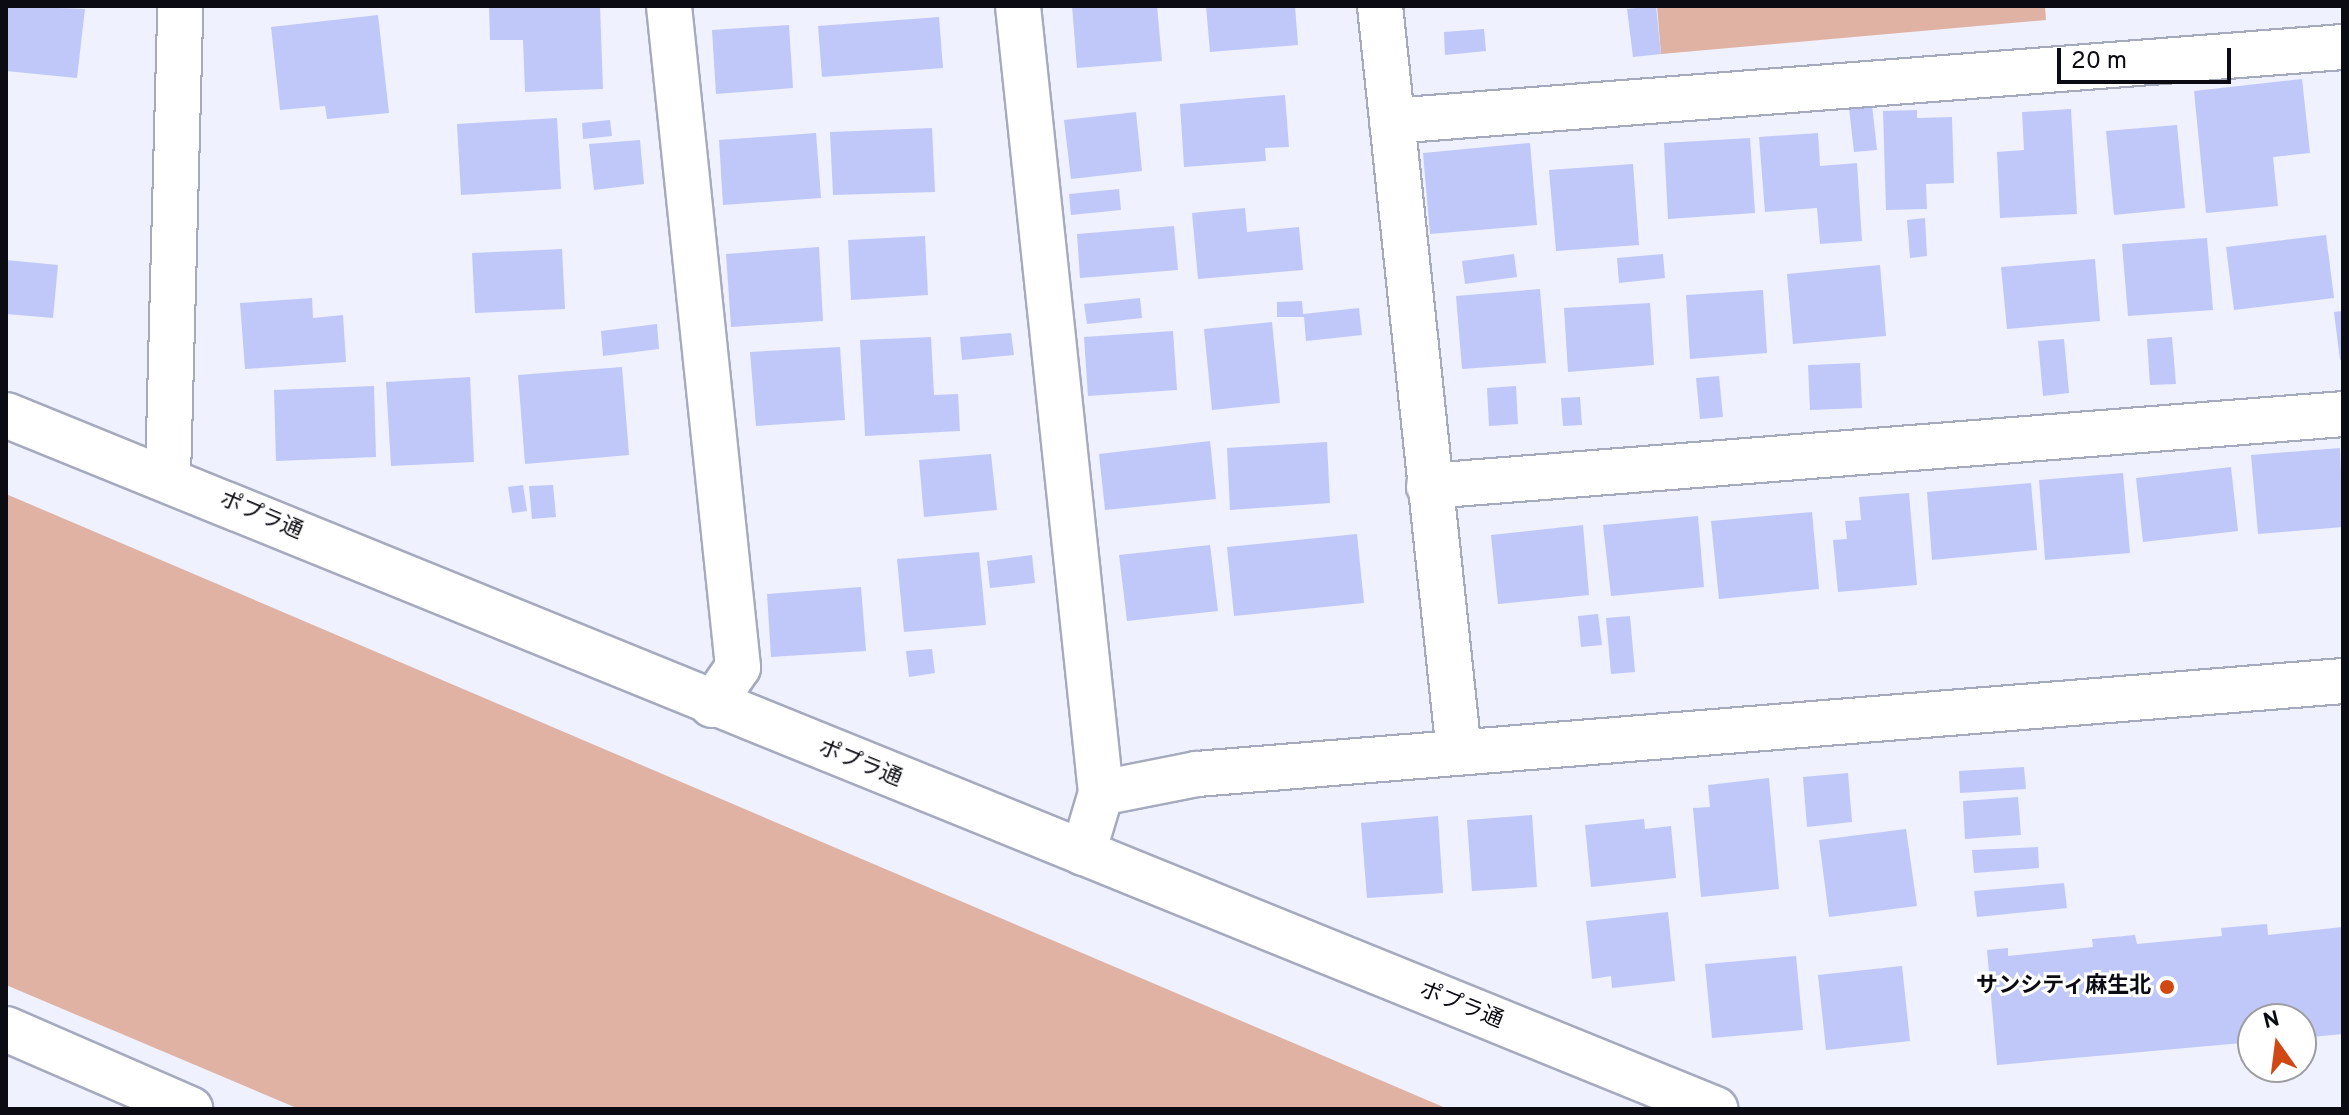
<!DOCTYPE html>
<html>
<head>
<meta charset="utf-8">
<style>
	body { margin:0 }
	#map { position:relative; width:2349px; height:1115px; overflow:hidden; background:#eff1fe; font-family:Overpass,"Noto Sans JP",sans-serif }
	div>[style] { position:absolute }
	.green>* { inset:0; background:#dfb2a4 }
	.building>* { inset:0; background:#c0c8f9 }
	.roads { filter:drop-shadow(2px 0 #a6aabe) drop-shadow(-2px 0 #a6aabe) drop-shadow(0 2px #a6aabe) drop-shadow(0 -2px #a6aabe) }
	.street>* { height:44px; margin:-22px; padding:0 22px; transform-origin:22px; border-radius:22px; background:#fff }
	.secondary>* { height:44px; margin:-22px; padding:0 22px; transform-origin:22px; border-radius:22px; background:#fff }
	.dots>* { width:22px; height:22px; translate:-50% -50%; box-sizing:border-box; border:4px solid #fff; border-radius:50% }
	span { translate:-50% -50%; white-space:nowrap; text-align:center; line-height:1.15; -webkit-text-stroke:6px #fff; paint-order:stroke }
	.street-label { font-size:22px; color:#0b0c13 }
	.poi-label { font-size:22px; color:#0b0c13; font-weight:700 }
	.right { translate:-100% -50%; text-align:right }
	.frame { position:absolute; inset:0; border:8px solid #0b0c13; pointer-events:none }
	.north { position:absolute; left:2237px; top:1003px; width:80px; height:80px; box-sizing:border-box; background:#fff; border:2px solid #9d9ea1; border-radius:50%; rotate:346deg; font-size:22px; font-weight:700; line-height:32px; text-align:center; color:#0b0c13 }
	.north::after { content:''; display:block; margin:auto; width:28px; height:36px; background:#d04914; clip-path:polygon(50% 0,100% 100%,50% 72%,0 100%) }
	.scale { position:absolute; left:2057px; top:48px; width:174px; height:36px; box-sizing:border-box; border:4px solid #0b0c13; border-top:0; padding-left:10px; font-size:24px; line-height:28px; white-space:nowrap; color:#0b0c13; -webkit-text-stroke:6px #fff; paint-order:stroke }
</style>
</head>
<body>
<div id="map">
	<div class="green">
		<i style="clip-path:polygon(1657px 6px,2045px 6px,2046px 20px,1661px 54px)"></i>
		<i style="clip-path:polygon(6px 494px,1448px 1109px,299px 1109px,6px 985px)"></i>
	</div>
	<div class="building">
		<i style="clip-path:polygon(6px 6px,85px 9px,77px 78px,6px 71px)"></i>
		<i style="clip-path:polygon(600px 6px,603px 89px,525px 92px,523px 40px,490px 40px,489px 7px)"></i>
		<i style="clip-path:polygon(1072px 6px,1157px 6px,1162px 61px,1077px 68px)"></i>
		<i style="clip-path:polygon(1206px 6px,1295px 6px,1298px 45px,1210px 52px)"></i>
		<i style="clip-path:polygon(1656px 6px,1661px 54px,1633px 57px,1627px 9px)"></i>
		<i style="clip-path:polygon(378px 15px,389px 113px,327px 119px,325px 106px,280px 110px,271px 27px)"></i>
		<i style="clip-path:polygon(939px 17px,943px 68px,822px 77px,818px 26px)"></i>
		<i style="clip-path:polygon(789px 25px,793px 88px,716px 94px,712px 30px)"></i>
		<i style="clip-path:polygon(1484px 29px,1486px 51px,1445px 55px,1444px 32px)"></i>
		<i style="clip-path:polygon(2302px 79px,2310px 153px,2273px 157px,2278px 206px,2206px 213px,2194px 91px)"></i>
		<i style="clip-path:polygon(1285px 95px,1289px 147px,1265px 148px,1266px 161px,1184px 167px,1180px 104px)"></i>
		<i style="clip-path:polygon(1872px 105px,1877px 150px,1854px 152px,1849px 108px)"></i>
		<i style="clip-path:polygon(2071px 109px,2077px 214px,2000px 218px,1997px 152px,2024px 150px,2022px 112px)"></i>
		<i style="clip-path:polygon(1917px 110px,1917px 118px,1952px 117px,1954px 183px,1926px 184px,1927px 209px,1886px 210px,1883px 111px)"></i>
		<i style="clip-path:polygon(1136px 112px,1142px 171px,1071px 179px,1064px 120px)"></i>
		<i style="clip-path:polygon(557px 118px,561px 189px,461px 195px,457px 124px)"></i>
		<i style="clip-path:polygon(610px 120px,612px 136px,583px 139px,582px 123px)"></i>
		<i style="clip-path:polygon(2177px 125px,2185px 208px,2114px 215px,2106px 131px)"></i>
		<i style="clip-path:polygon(932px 128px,935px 192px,833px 195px,830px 132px)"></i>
		<i style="clip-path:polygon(816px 133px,821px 198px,723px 205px,719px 140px)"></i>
		<i style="clip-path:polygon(1818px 133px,1820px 166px,1857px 163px,1862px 241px,1820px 244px,1817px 208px,1765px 212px,1759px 137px)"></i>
		<i style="clip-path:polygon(1750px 138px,1755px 213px,1668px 219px,1664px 143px)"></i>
		<i style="clip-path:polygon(640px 140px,644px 184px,594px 190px,589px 144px)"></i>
		<i style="clip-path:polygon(1530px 143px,1537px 225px,1430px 234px,1423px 153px)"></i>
		<i style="clip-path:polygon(1633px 164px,1639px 245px,1556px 251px,1549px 170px)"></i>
		<i style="clip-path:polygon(1119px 189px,1121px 210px,1071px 215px,1069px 194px)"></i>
		<i style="clip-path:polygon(1245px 208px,1247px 232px,1299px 227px,1303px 270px,1198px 279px,1192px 213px)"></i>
		<i style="clip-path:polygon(1925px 218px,1927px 256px,1910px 258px,1907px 220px)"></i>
		<i style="clip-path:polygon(1174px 226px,1178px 270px,1080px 278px,1077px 234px)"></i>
		<i style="clip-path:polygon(2326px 235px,2334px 298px,2234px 310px,2226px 247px)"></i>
		<i style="clip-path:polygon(925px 236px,928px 295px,851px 300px,848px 240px)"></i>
		<i style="clip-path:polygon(2207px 238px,2213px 310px,2128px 316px,2122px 244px)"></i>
		<i style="clip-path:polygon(819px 247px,823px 321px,731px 327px,726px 254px)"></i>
		<i style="clip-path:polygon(562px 249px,565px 309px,475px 313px,472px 253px)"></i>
		<i style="clip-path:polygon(1514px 254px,1517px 277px,1465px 284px,1462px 261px)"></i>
		<i style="clip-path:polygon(1663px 254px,1665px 278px,1619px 283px,1617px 258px)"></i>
		<i style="clip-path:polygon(2095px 259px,2100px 321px,2007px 329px,2001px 267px)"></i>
		<i style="clip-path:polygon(6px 260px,58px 265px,53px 318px,6px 314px)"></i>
		<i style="clip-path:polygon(1880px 265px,1886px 336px,1793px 344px,1787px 274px)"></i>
		<i style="clip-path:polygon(1540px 289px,1546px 363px,1462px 369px,1456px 296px)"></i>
		<i style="clip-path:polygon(1763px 290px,1767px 353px,1690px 359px,1686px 295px)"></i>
		<i style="clip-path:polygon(312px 298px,313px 318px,343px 315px,346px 362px,245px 369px,240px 303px)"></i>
		<i style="clip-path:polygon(1140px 298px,1142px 318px,1087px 324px,1084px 304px)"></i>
		<i style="clip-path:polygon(1302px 301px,1303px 314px,1359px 308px,1362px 335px,1306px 341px,1304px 317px,1277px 317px,1277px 302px)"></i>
		<i style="clip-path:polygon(1650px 303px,1654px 365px,1568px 372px,1564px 308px)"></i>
		<i style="clip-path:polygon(2343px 311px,2343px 359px,2340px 360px,2334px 312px)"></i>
		<i style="clip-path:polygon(1272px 322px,1280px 403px,1212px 410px,1204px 329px)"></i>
		<i style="clip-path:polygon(657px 324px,659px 349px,603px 356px,601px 331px)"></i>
		<i style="clip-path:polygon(1173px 331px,1177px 390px,1088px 396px,1084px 337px)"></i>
		<i style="clip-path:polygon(1011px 333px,1014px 355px,962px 360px,960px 337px)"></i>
		<i style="clip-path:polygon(931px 337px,934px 395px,958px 394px,960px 431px,865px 436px,860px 340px)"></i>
		<i style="clip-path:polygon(2172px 337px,2176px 384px,2150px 385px,2147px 339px)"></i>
		<i style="clip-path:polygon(2064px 339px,2069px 393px,2043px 396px,2038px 341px)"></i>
		<i style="clip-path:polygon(840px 347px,845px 420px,756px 426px,750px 352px)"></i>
		<i style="clip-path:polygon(1860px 363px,1862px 408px,1810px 410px,1808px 365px)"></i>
		<i style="clip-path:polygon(622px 367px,629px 455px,525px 464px,518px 375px)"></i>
		<i style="clip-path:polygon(1719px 376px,1723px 417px,1700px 419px,1696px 378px)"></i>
		<i style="clip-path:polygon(470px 377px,474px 462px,391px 466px,386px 382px)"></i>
		<i style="clip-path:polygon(374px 386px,376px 457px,276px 461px,274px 390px)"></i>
		<i style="clip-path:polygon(1516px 386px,1518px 424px,1489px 426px,1487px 388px)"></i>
		<i style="clip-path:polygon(1580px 397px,1582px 425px,1563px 426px,1561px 398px)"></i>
		<i style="clip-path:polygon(1210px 441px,1216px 499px,1105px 510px,1099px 454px)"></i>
		<i style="clip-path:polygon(1327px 442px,1330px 503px,1230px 510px,1227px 448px)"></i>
		<i style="clip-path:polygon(2340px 448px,2343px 527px,2258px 534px,2251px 455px)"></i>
		<i style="clip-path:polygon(991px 454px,997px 510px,924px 517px,919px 460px)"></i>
		<i style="clip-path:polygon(2231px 467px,2238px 531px,2143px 542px,2136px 478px)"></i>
		<i style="clip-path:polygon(2123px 473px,2130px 553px,2045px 560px,2039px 480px)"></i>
		<i style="clip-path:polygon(2031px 483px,2037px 550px,1932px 560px,1927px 492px)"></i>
		<i style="clip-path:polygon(523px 485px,527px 511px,512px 513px,508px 487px)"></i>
		<i style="clip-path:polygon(553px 485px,556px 517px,532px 519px,529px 486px)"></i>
		<i style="clip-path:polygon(1909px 493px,1917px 585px,1838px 592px,1833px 540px,1847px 539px,1845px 521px,1861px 520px,1859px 497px)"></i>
		<i style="clip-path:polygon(1812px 512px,1819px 589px,1719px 599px,1711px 521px)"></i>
		<i style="clip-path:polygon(1698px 516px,1704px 587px,1611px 596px,1603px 525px)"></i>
		<i style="clip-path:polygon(1583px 525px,1589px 595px,1498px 604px,1491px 535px)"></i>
		<i style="clip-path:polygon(1357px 534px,1364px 603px,1234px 616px,1227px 547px)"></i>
		<i style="clip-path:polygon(1210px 545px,1218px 611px,1127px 621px,1119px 555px)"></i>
		<i style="clip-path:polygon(979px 552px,986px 625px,904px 632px,897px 559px)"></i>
		<i style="clip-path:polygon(1032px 555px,1035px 583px,990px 588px,987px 561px)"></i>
		<i style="clip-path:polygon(861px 587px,866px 651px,771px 657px,767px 594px)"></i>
		<i style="clip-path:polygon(1598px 614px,1602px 645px,1581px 647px,1578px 616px)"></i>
		<i style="clip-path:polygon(1630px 616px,1635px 672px,1611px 674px,1606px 618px)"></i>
		<i style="clip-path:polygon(932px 649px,935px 673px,909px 677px,906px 651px)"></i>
		<i style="clip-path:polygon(2024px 767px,2026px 789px,1960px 793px,1959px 771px)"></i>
		<i style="clip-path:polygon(1848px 773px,1852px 822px,1807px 827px,1803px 777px)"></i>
		<i style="clip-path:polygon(1769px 778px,1779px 889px,1701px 897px,1693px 808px,1710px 807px,1708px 785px)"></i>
		<i style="clip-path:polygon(2018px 797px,2021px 835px,1965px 839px,1963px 801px)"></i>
		<i style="clip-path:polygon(1532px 815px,1537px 887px,1472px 891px,1467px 820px)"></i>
		<i style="clip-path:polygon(1438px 816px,1443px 893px,1367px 898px,1361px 823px)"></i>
		<i style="clip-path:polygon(1644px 819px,1645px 829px,1671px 826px,1676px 878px,1591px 887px,1585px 825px)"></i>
		<i style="clip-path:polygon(1906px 829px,1917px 906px,1829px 917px,1819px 840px)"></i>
		<i style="clip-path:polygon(2038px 847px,2039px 868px,1974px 873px,1972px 850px)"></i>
		<i style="clip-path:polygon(2064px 883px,2067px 908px,1977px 917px,1974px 891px)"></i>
		<i style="clip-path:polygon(1668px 912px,1675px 981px,1612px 988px,1611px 976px,1592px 979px,1586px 921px)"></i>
		<i style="clip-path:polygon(2267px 924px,2268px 935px,2343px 927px,2343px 1034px,2301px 1038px,2301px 1019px,2253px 1019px,2253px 1042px,1997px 1065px,1987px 950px,2008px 948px,2008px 956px,2093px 947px,2092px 939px,2135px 935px,2137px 944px,2222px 936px,2221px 928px)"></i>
		<i style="clip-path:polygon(1796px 956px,1803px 1030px,1712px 1038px,1705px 964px)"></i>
		<i style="clip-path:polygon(1902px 966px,1910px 1041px,1826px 1050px,1818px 975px)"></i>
	</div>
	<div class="roads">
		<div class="street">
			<i style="left:669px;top:6px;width:665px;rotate:84.04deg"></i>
			<i style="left:738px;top:667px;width:46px;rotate:124.4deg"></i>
			<i style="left:1018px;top:6px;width:791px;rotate:83.98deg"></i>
			<i style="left:1380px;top:6px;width:750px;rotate:83.96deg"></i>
			<i style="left:1392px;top:121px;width:954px;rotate:-4.45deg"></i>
			<i style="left:168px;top:476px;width:470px;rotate:-88.5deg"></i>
			<i style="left:1429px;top:486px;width:917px;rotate:-4.5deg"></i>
			<i style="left:1083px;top:853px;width:63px;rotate:-73.3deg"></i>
			<i style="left:1101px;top:793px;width:98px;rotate:-11.2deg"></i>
			<i style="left:1197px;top:774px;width:1150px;rotate:-4.64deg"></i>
			<i style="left:6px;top:1029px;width:201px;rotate:23.5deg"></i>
		</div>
		<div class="secondary">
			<i style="left:6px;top:415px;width:1845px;rotate:22.1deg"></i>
		</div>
	</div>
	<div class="dots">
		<i style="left:2167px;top:987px;background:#d04914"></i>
	</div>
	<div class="street-label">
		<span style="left:261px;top:516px;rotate:23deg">ポプラ通</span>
		<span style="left:860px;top:764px;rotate:22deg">ポプラ通</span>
		<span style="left:1461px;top:1006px;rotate:22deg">ポプラ通</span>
	</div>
	<div class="poi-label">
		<span class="right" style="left:2151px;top:987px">サンシティ麻生北</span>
	</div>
	<div class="frame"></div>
	<div class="north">N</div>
	<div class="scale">20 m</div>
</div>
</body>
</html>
